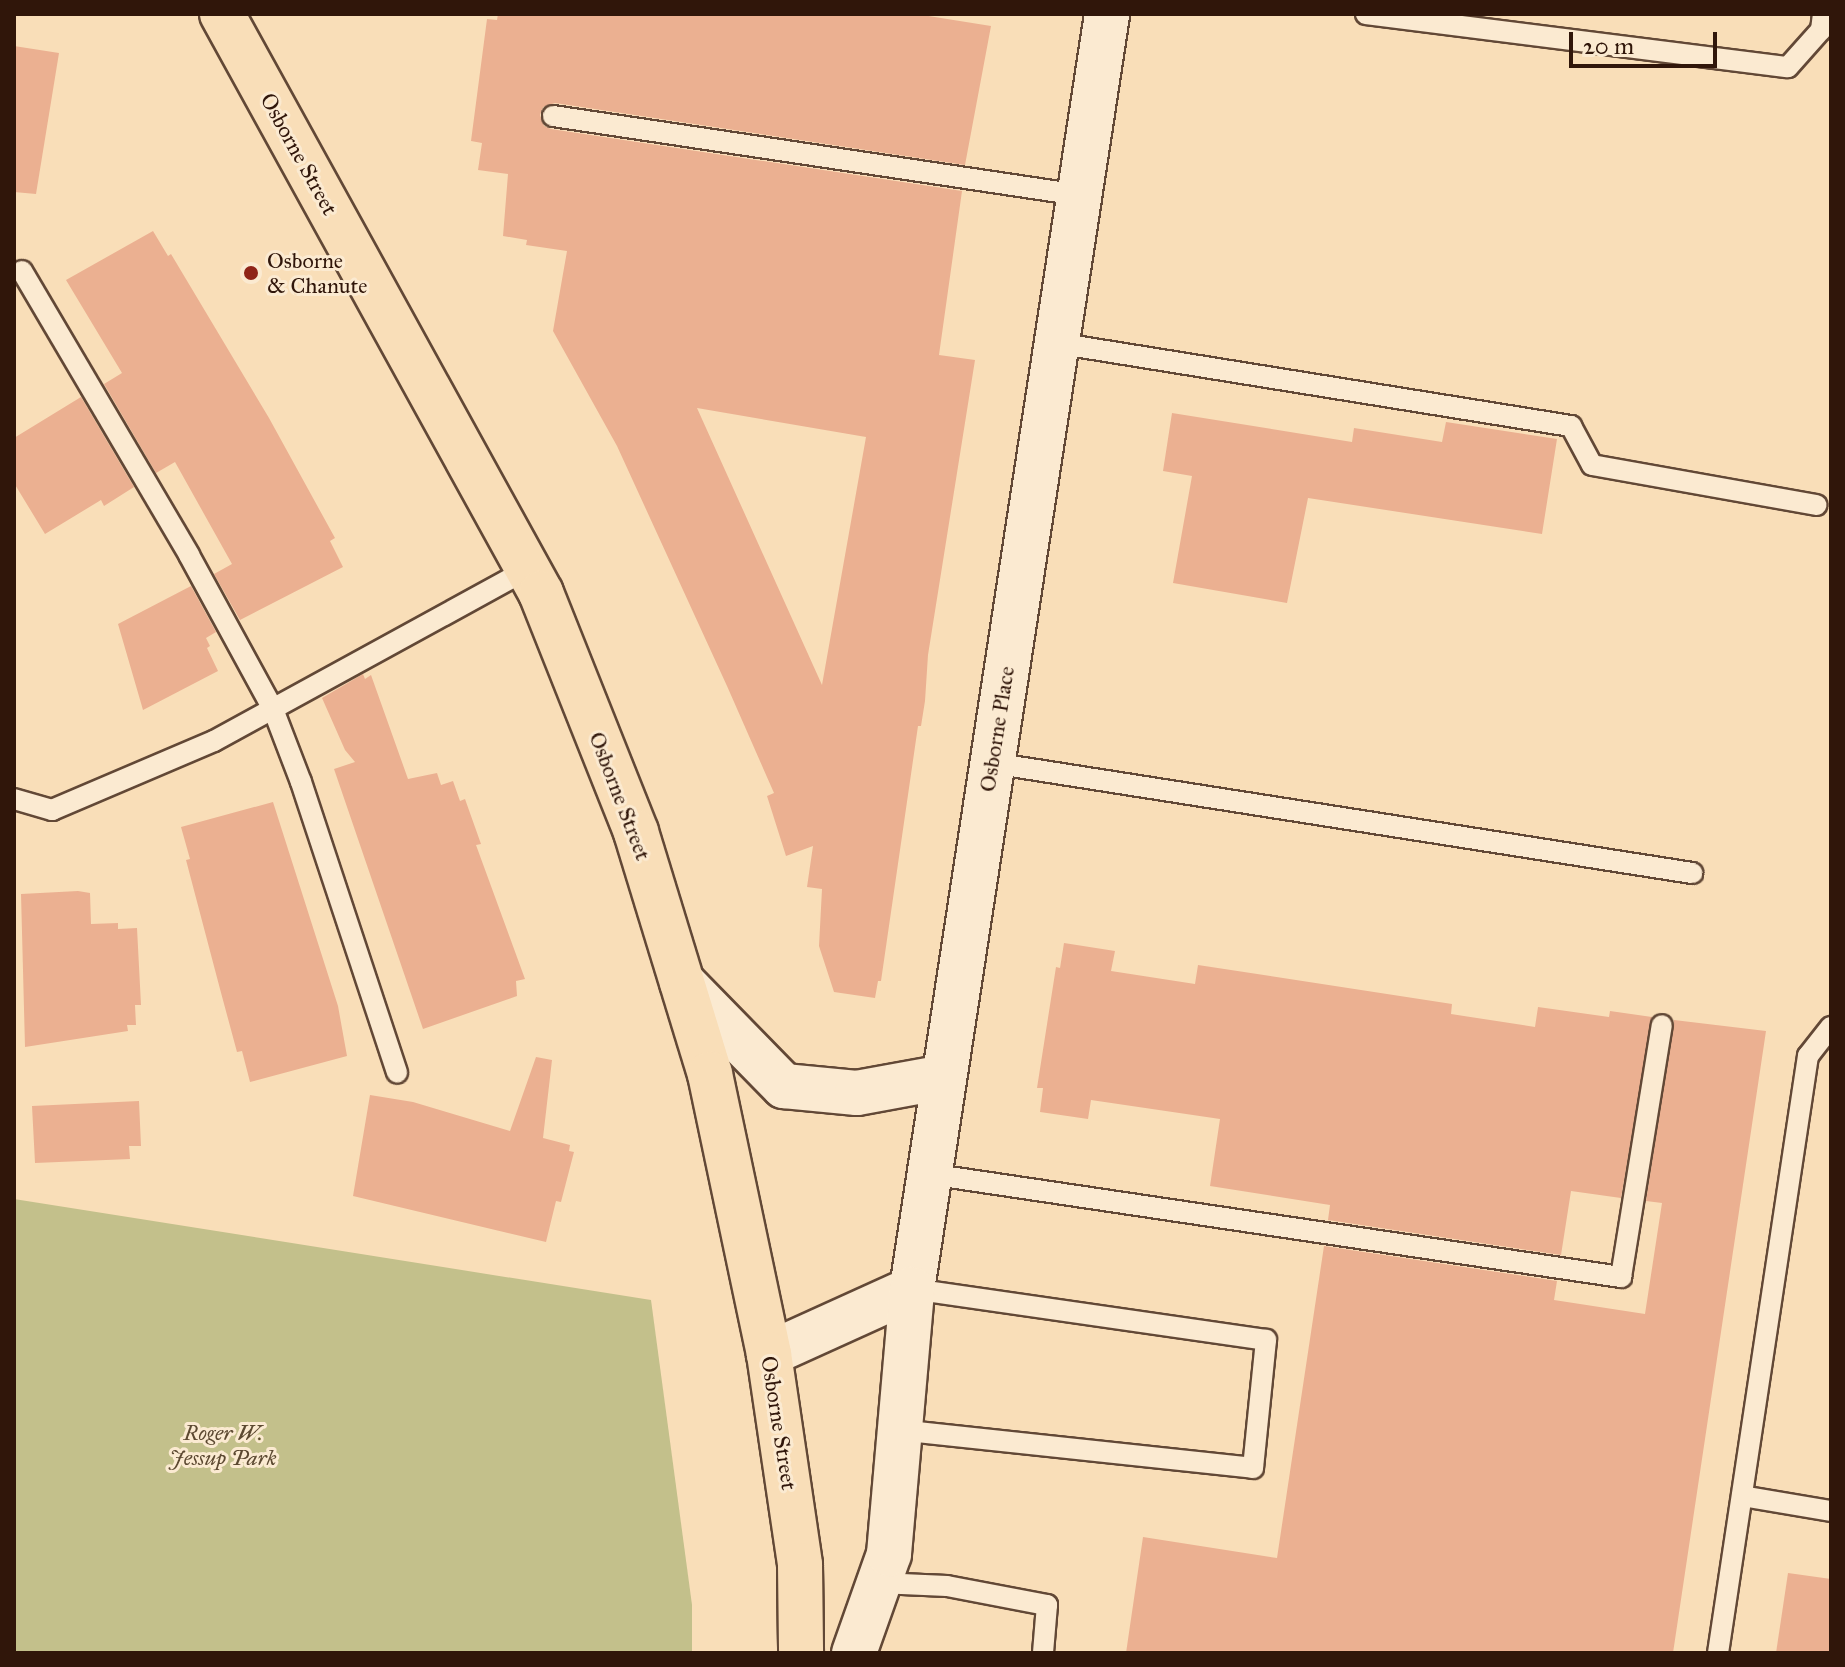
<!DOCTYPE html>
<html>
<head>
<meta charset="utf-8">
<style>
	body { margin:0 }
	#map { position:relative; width:1845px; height:1667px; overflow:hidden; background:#f9deb8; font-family:"IM FELL Great Primer",serif }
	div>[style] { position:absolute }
	.green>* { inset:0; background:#c3c08b }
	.building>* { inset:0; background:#ebb091 }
	.roads { filter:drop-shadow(2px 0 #624836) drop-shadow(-2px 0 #624836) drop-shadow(0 2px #624836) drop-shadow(0 -2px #624836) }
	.lane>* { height:20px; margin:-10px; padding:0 10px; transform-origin:10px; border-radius:10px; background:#fbead1 }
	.secondary>* { height:44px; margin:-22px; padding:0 22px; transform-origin:22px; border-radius:22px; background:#fbead1 }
	.primary>* { height:44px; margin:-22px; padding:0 22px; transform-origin:22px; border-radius:22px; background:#f9deb8 }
	.dots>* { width:22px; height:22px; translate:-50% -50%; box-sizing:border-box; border:4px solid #fbead1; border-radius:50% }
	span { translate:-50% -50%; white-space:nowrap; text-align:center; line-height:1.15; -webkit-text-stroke:6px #fbead1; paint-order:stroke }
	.street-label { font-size:22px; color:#30160a }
	.poi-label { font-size:22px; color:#30160a }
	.left { translate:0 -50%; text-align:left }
	.park-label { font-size:22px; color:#5c4931; font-style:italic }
	.frame { position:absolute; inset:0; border:16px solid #30160a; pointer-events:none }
	.scale { position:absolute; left:1569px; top:32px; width:148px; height:36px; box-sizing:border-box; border:4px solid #30160a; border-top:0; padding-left:10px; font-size:24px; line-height:28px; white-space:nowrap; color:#30160a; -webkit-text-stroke:6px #fbead1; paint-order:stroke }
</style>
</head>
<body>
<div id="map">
	<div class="green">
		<i style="clip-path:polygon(14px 1199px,651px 1300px,692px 1605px,692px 1653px,14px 1653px)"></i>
	</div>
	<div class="building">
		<i style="clip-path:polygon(evenodd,498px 14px,916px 14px,991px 26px,965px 165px,555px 103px,543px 107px,540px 115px,544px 126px,551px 129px,962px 191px,939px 355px,975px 360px,928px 655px,925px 701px,921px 726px,918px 726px,881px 981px,878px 981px,875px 998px,834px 992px,819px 946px,822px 889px,807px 887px,813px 846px,786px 856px,767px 796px,774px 793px,727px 686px,617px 446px,553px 331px,567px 251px,526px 245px,527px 240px,503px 236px,508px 174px,478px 170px,482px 143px,471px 141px,487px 19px,497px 20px,498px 14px,697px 408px,866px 437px,822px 685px,697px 408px)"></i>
		<i style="clip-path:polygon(14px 46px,59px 53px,36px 194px,14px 192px)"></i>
		<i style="clip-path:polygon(153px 231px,168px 256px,171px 254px,269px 418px,335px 538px,330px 541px,343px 567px,240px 620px,214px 574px,232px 564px,175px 462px,156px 473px,104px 384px,122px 373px,66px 280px)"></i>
		<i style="clip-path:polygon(81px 397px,134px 487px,104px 506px,101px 500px,45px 534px,14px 483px,14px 438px)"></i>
		<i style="clip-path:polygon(1172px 413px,1352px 442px,1354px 428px,1442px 442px,1446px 422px,1557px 439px,1542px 534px,1308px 498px,1287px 603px,1173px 583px,1192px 476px,1163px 471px)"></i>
		<i style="clip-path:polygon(191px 586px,216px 632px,206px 638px,210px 646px,207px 648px,218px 671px,143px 710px,118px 624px)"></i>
		<i style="clip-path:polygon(363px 674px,365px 679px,371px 675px,408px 779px,437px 773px,441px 785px,453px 781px,460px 801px,465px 799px,481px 844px,476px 845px,525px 979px,516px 981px,517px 996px,423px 1029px,334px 769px,355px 762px,345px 750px,322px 698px)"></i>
		<i style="clip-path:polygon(273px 802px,338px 1006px,347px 1056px,250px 1082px,242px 1051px,237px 1052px,220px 989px,186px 860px,190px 859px,181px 827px)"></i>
		<i style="clip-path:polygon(78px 891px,90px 893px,91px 924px,118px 923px,118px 929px,137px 928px,141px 1005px,135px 1005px,136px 1025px,127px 1025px,128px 1031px,25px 1047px,21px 894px)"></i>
		<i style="clip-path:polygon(1064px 943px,1115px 951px,1111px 971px,1195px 984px,1198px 965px,1452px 1004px,1451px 1014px,1535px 1027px,1538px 1007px,1609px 1017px,1610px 1011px,1652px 1017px,1621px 1198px,1571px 1191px,1561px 1255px,1328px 1220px,1330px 1205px,1210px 1186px,1220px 1119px,1091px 1100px,1088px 1119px,1040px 1112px,1043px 1088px,1037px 1088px,1056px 967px,1060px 968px)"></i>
		<i style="clip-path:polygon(1674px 1020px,1766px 1031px,1673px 1653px,1126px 1653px,1143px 1537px,1277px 1558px,1324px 1246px,1557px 1281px,1554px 1300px,1645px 1314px,1662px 1203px,1646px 1201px)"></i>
		<i style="clip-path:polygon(536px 1057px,552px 1060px,543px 1138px,570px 1145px,569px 1151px,574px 1152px,561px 1202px,556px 1201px,546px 1242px,353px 1196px,370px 1095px,413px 1102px,510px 1131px)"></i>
		<i style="clip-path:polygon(139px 1101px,141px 1146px,129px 1146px,130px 1159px,35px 1163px,32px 1106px)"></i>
		<i style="clip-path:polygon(1788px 1573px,1831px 1579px,1831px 1653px,1776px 1653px)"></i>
	</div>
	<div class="roads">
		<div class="lane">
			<i style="left:1366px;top:14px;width:425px;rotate:7.2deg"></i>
			<i style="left:1788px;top:67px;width:50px;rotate:-48.3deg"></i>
			<i style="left:1821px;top:30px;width:16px;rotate:-83deg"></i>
			<i style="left:553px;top:116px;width:532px;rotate:8.54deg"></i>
			<i style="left:22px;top:271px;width:329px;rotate:59.5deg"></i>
			<i style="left:189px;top:555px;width:175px;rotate:61.4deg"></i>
			<i style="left:273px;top:709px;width:78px;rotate:69deg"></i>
			<i style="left:301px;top:782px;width:306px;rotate:71.7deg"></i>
			<i style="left:1056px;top:343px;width:522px;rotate:9.16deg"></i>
			<i style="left:1571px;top:426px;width:44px;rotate:61.7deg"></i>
			<i style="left:1592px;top:465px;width:228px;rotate:10.1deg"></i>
			<i style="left:992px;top:763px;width:709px;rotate:8.93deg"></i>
			<i style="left:14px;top:799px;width:40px;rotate:16deg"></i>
			<i style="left:52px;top:810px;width:176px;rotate:-23.1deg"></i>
			<i style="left:214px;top:741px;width:358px;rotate:-28.7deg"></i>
			<i style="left:929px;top:1174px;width:700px;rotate:8.47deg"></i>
			<i style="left:1621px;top:1277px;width:255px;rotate:-80.8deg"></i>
			<i style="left:899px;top:1430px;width:356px;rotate:6.1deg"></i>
			<i style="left:1253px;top:1468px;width:129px;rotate:-84.2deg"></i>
			<i style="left:1266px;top:1340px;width:358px;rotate:-171.8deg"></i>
			<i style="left:1742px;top:1496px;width:90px;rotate:9.6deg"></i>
			<i style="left:879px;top:1583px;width:68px;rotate:2.5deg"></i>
			<i style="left:947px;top:1586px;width:102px;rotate:10.8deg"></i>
			<i style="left:1047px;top:1605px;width:48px;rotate:94.8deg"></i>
			<i style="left:1718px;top:1653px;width:604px;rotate:-81.43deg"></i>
			<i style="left:1808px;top:1056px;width:37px;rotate:-52deg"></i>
		</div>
		<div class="secondary">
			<i style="left:682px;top:982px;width:146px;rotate:45.6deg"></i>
			<i style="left:784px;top:1086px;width:73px;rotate:5.5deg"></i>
			<i style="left:857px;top:1093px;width:88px;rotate:-10.4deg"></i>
			<i style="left:769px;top:1354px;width:157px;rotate:-24.4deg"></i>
			<i style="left:912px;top:1289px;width:1290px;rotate:-81.3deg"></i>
			<i style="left:854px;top:1653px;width:105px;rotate:-70.5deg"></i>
			<i style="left:889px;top:1554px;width:266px;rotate:-85deg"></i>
		</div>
		<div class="primary">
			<i style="left:222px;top:14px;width:661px;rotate:61.15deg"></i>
			<i style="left:541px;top:593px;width:257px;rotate:68.3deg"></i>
			<i style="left:636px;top:832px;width:253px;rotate:73deg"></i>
			<i style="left:710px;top:1074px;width:286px;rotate:78.1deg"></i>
			<i style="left:769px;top:1354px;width:213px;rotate:81.6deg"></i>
			<i style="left:800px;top:1565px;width:88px;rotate:89.3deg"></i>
		</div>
	</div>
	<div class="dots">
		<i style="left:251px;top:273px;background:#8f2418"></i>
	</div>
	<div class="street-label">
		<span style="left:299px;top:154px;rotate:61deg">Osborne Street</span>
		<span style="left:997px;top:729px;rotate:-81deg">Osborne Place</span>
		<span style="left:620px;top:796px;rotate:69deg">Osborne Street</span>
		<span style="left:779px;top:1423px;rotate:81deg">Osborne Street</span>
	</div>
	<div class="poi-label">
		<span class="left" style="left:267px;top:273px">Osborne<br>&amp; Chanute</span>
	</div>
	<div class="park-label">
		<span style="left:223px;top:1445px">Roger W.<br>Jessup Park</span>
	</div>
	<div class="frame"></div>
	<div class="scale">20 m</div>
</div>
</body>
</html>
